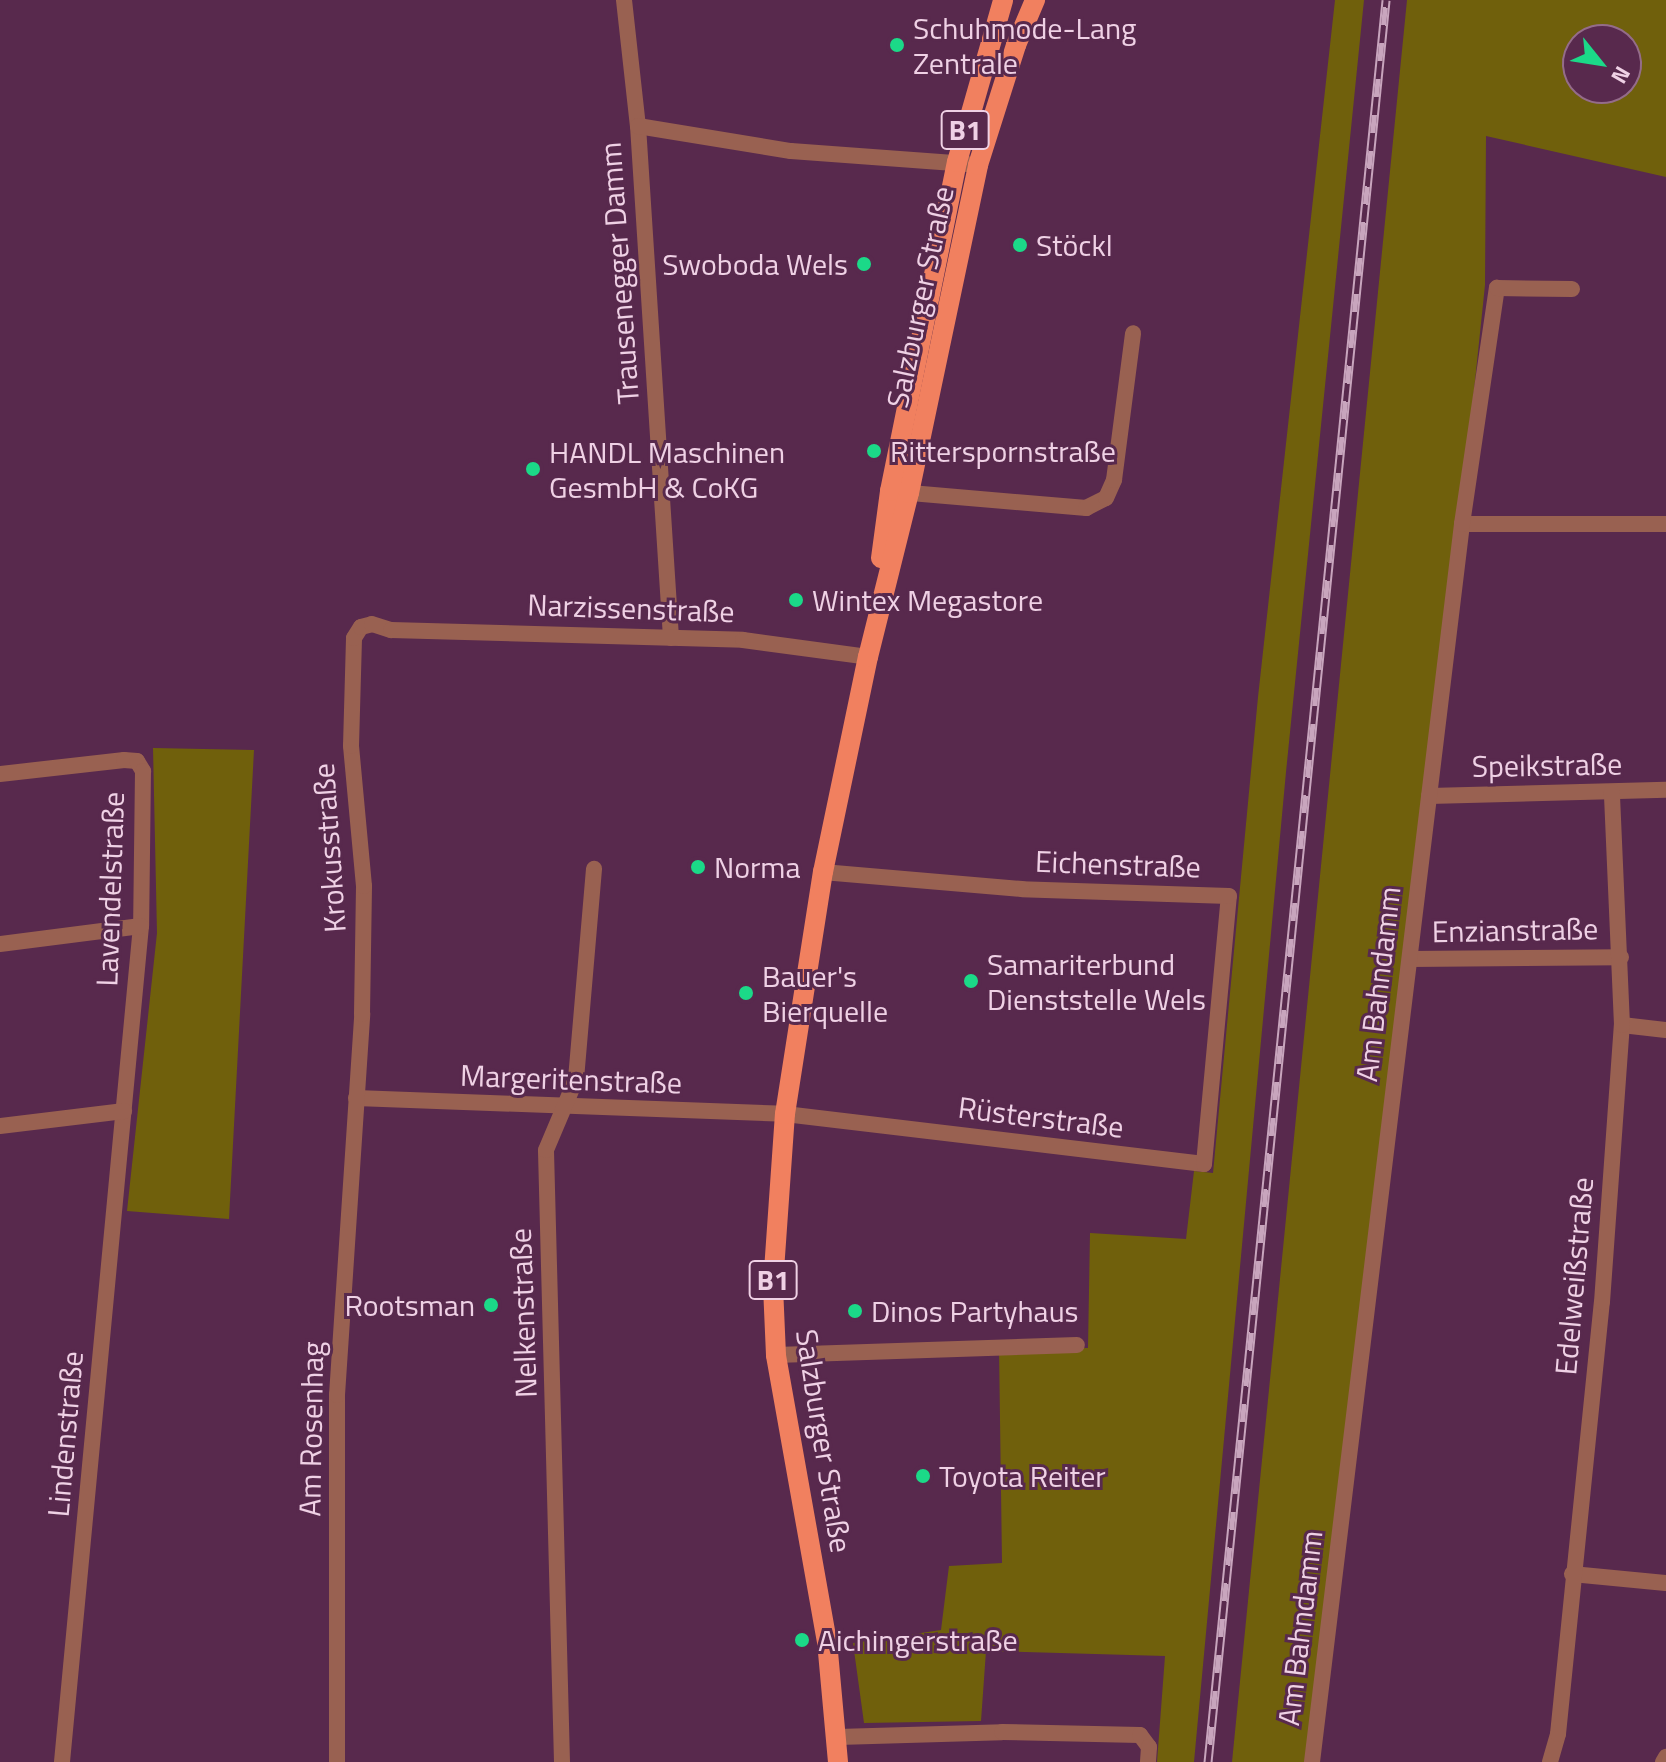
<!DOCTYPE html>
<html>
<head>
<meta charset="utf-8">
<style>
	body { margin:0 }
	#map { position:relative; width:1666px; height:1762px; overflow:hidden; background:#58294d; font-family:"Titillium Web",sans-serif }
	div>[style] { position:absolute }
	.green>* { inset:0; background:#70600c }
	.minor>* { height:16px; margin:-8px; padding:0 8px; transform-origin:8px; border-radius:8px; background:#996151 }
	.tertiary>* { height:16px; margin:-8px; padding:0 8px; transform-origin:8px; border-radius:8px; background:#996151 }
	.primary>* { height:20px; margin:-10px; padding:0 10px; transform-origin:10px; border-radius:10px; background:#f1805f }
	.rail>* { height:9px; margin-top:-4.5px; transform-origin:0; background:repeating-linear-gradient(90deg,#58294d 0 18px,#c8a5bd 0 36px); box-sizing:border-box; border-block:2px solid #c8a5bd }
	.dots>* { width:22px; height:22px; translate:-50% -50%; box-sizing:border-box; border:4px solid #58294d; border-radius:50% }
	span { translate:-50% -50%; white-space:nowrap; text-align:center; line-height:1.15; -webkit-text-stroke:6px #58294d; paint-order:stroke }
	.shield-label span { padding:2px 6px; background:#58294d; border:2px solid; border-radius:6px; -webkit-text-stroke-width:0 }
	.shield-label { font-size:28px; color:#efd1e5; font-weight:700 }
	.poi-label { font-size:30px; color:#efd1e5 }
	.left { translate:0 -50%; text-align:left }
	.right { translate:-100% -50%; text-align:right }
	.street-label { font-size:30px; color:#efd1e5 }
	.north { position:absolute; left:1562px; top:24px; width:80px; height:80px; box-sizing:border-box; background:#58294d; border:2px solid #946c8a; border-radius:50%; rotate:120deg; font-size:22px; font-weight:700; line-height:32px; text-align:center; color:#efd1e5 }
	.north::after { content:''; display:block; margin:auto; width:28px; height:36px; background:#1bd988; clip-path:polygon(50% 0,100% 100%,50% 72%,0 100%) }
</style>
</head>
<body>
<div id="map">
	<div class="green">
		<i style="clip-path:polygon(1335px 0,1364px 0,1286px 772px,1194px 1762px,1157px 1762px,1165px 1656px,986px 1651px,981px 1721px,864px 1723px,853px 1643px,941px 1630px,949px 1566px,1002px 1563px,999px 1347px,1088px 1348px,1090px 1233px,1186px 1239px,1194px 1171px,1213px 1173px,1258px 697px)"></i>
		<i style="clip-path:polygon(evenodd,1407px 0,1666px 0,1666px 177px,1486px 136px,1485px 285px,1464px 486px,1308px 1762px,1232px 1762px,1407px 0,1578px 40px,1626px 40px,1626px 88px,1578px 88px,1578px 40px)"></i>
		<i style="clip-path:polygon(153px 748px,254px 750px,229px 1219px,127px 1211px,157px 933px)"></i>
	</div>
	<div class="minor">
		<i style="left:624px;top:0;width:127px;rotate:83.7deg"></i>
		<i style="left:638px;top:126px;width:513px;rotate:86.31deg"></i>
		<i style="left:638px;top:126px;width:155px;rotate:9.3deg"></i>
		<i style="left:791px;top:151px;width:177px;rotate:4.2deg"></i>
		<i style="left:899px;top:492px;width:188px;rotate:4.9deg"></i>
		<i style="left:1086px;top:508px;width:22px;rotate:-27deg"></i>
		<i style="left:1106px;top:498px;width:20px;rotate:-66deg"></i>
		<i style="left:1114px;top:480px;width:148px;rotate:-82.6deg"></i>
		<i style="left:1462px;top:524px;width:204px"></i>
		<i style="left:0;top:774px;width:125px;rotate:-6.4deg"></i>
		<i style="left:124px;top:760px;width:13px;rotate:4deg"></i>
		<i style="left:137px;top:761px;width:12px;rotate:59deg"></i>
		<i style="left:143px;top:771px;width:155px;rotate:90.7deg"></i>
		<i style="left:141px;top:926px;width:840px;rotate:95.4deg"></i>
		<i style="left:1429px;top:796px;width:237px;rotate:-1.5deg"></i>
		<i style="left:0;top:944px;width:142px;rotate:-7.3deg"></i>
		<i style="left:1410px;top:959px;width:211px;rotate:-0.5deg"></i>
		<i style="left:1622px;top:1025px;width:44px;rotate:6.5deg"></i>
		<i style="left:356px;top:1098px;width:429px;rotate:2.1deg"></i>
		<i style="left:785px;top:1114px;width:422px;rotate:6.8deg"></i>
		<i style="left:1204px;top:1164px;width:269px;rotate:-84.7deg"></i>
		<i style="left:1229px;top:896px;width:207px;rotate:-178.1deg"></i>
		<i style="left:1022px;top:889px;width:200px;rotate:-175.1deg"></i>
		<i style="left:0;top:1126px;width:125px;rotate:-6.9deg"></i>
		<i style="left:776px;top:1355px;width:301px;rotate:-1.9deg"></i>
		<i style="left:1572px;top:1574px;width:94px;rotate:5.5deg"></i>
		<i style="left:838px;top:1737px;width:164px;rotate:-1.7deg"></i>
		<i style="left:1002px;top:1732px;width:138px;rotate:1.2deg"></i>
		<i style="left:1140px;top:1735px;width:15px;rotate:53deg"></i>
		<i style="left:1149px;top:1747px;width:15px;rotate:94deg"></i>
		<i style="left:337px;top:1762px;width:367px;rotate:-90deg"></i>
		<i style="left:337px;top:1395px;width:382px;rotate:-86.2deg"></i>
		<i style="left:362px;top:1014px;width:128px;rotate:-89.1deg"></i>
		<i style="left:364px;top:886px;width:141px;rotate:-95.3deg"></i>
		<i style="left:351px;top:746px;width:108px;rotate:-88.4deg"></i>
		<i style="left:354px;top:638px;width:13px;rotate:-58deg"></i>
		<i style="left:361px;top:627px;width:11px;rotate:-15deg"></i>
		<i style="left:372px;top:624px;width:20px;rotate:18deg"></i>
		<i style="left:391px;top:630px;width:352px;rotate:1.6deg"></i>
		<i style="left:743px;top:640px;width:126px;rotate:7.7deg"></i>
		<i style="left:562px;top:1762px;width:612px;rotate:-91.5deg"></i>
		<i style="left:546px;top:1150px;width:77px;rotate:-67.1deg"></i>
		<i style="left:576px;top:1079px;width:211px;rotate:-85.1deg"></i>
		<i style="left:1312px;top:1762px;width:1247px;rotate:-83.09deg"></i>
		<i style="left:1462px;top:524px;width:239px;rotate:-81.6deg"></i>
		<i style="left:1497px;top:288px;width:75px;rotate:0.8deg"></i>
		<i style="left:1550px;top:1762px;width:29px;rotate:-74deg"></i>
		<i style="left:1558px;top:1734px;width:434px;rotate:-84.2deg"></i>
		<i style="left:1602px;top:1302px;width:278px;rotate:-85.9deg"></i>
		<i style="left:1622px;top:1025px;width:233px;rotate:-92.5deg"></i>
	</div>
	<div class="tertiary">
		<i style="left:1663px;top:1762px;width:6px;rotate:-59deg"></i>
	</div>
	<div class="primary">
		<i style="left:881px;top:558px;width:68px;rotate:-82.3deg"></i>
		<i style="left:890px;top:491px;width:336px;rotate:-78.5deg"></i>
		<i style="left:957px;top:162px;width:168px;rotate:-74.1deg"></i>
		<i style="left:838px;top:1762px;width:121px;rotate:-95.2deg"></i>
		<i style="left:827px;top:1642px;width:291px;rotate:-100.1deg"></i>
		<i style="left:776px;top:1355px;width:70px;rotate:-92.5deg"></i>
		<i style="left:773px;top:1285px;width:171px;rotate:-86deg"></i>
		<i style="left:785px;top:1114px;width:245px;rotate:-81.1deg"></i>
		<i style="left:823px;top:872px;width:220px;rotate:-78.2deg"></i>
		<i style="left:868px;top:657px;width:169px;rotate:-76deg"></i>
		<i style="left:909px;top:493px;width:335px;rotate:-78.1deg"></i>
		<i style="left:978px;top:165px;width:126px;rotate:-72.4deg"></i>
		<i style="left:1016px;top:45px;width:49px;rotate:-67.1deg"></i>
	</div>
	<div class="rail">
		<i style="left:1208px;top:1762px;width:1771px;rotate:-84.23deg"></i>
	</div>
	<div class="dots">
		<i style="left:897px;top:45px;background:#1bd988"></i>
		<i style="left:1020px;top:245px;background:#1bd988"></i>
		<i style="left:864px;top:264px;background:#1bd988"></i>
		<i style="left:874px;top:451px;background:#1bd988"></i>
		<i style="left:533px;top:469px;background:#1bd988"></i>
		<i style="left:796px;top:600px;background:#1bd988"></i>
		<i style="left:698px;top:867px;background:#1bd988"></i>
		<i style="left:971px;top:981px;background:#1bd988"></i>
		<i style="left:746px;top:993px;background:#1bd988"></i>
		<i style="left:491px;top:1305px;background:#1bd988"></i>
		<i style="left:855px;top:1311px;background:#1bd988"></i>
		<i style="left:923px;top:1476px;background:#1bd988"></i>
		<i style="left:802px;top:1640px;background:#1bd988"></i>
	</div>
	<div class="shield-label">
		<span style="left:965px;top:130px">B1</span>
		<span style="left:773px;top:1280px">B1</span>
	</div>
	<div class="poi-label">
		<span class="left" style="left:913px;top:45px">Schuhmode-Lang<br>Zentrale</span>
		<span class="left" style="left:1036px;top:245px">Stöckl</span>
		<span class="right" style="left:848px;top:264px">Swoboda Wels</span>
		<span class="left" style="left:890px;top:451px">Ritterspornstraße</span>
		<span class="left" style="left:549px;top:469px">HANDL Maschinen<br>GesmbH &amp; CoKG</span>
		<span class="left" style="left:812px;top:600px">Wintex Megastore</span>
		<span class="left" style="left:714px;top:867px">Norma</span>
		<span class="left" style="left:987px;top:981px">Samariterbund<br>Dienststelle Wels</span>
		<span class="left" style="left:762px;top:993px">Bauer's<br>Bierquelle</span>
		<span class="right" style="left:475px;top:1305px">Rootsman</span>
		<span class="left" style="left:871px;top:1311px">Dinos Partyhaus</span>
		<span class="left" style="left:939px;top:1476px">Toyota Reiter</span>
		<span class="left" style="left:818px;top:1640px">Aichingerstraße</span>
	</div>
	<div class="street-label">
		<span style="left:619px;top:273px;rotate:-94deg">Trausenegger Damm</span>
		<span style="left:920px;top:297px;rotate:-78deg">Salzburger Straße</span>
		<span style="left:631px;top:608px;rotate:2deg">Narzissenstraße</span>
		<span style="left:1547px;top:765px;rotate:-1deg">Speikstraße</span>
		<span style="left:329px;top:848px;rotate:-94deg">Krokusstraße</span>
		<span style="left:1118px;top:864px;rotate:2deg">Eichenstraße</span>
		<span style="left:110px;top:889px;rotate:-88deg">Lavendelstraße</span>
		<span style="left:1515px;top:930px;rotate:-1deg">Enzianstraße</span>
		<span style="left:1378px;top:984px;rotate:-83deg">Am Bahndamm</span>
		<span style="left:571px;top:1079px;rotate:2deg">Margeritenstraße</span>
		<span style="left:1041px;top:1117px;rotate:7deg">Rüsterstraße</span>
		<span style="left:1574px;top:1276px;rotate:-85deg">Edelweißstraße</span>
		<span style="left:523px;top:1313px;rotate:-92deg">Nelkenstraße</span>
		<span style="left:311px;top:1429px;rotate:-89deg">Am Rosenhag</span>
		<span style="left:65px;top:1434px;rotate:-85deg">Lindenstraße</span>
		<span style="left:824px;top:1441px;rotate:81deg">Salzburger Straße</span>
		<span style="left:1300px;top:1628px;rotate:-83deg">Am Bahndamm</span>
	</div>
	<div class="north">N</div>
</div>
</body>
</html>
